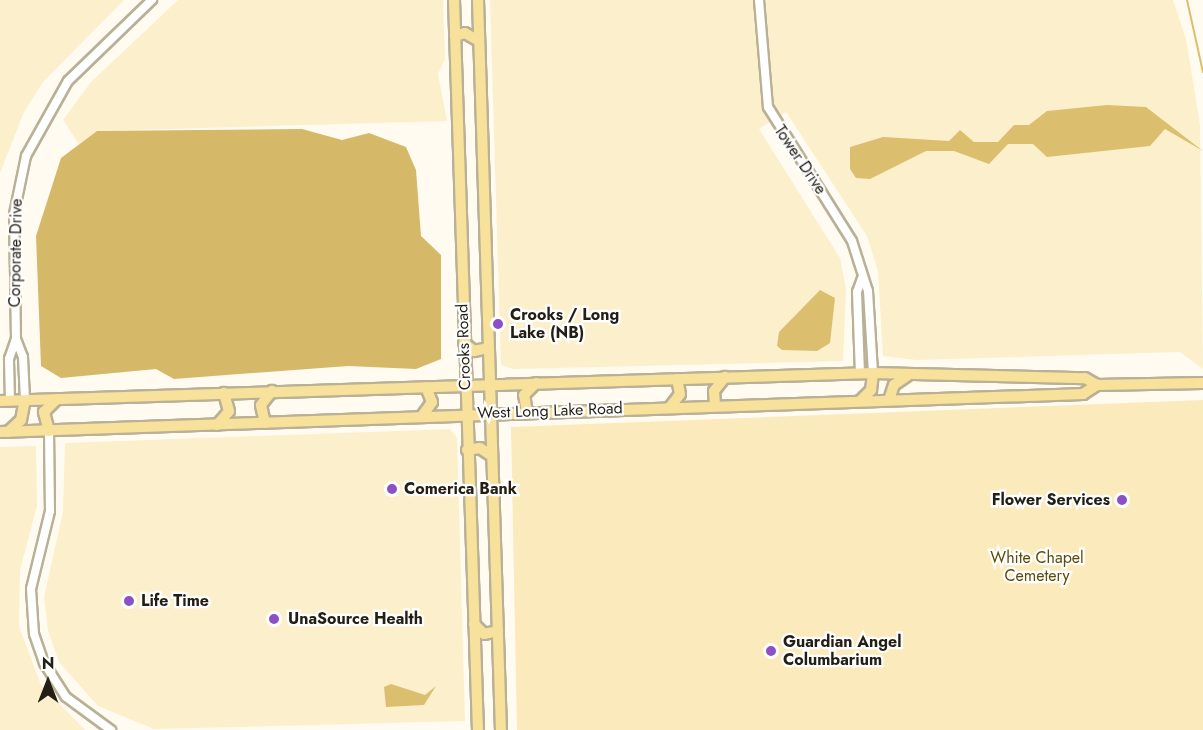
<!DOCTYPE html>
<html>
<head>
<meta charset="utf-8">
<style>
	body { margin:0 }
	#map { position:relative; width:1203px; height:730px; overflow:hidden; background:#fffbf0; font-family:Jost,sans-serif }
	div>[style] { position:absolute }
	.built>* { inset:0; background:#fcefcc }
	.green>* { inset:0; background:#fbeabc }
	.forest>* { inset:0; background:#d5b969 }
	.water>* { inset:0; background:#dbbf6f }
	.stream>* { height:2px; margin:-1px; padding:0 1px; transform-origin:1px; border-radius:1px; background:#dbbf6f }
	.roads { filter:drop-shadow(2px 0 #b9b096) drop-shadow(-2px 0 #b9b096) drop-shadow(0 2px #b9b096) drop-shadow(0 -2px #b9b096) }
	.minor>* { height:8px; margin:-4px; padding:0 4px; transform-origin:4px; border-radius:4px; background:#fff }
	.major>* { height:10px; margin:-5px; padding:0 5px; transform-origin:5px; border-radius:5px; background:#f8e19b }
	.dots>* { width:16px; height:16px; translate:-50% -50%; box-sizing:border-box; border:3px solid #fff; border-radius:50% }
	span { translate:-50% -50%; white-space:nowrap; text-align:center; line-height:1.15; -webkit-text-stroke:4.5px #fff; paint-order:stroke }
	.street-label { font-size:16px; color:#231f15 }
	.poi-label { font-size:16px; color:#231f15; font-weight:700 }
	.left { translate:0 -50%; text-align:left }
	.right { translate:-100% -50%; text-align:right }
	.park-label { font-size:16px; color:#5d4a09 }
	.north { position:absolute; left:18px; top:652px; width:60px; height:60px; -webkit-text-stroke:4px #fff; paint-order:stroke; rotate:0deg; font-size:16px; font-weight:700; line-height:24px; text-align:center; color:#231f15 }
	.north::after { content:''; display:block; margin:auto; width:21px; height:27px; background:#231f15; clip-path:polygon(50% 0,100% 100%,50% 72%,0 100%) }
</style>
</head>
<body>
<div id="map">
	<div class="built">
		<i style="clip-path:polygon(0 0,124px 0,43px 82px,24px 112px,0 173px)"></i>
		<i style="clip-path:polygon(178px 0,443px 0,445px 59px,438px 74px,447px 121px,97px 131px,79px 144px,63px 120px,91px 82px)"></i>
		<i style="clip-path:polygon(490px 0,1173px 0,1186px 39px,1200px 125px,1203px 369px,1180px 352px,917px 360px,883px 356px,878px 271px,867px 236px,786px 112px,759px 129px,840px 258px,846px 289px,843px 361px,513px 369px,501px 365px)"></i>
		<i style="clip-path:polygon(450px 429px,457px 438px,465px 721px,154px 729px,98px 706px,59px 662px,48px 631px,44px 597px,63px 512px,65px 443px)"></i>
		<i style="clip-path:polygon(36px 446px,37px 506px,20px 570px,19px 626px,41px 685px,85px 730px,0 730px,0 447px)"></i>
	</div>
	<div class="green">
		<i style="clip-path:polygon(861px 292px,865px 292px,866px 359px,866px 358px)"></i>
		<i style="clip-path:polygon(1203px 400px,1203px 730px,517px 730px,511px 427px)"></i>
	</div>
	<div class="forest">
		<i style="clip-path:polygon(302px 129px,342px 140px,369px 133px,406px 147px,416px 170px,421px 236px,441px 255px,441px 359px,416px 369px,348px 366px,174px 379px,156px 369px,61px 378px,41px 366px,36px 236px,61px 158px,97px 131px)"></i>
	</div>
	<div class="water">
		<i style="clip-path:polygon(1107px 105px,1146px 107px,1203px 151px,1165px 129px,1150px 146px,1047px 157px,1033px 144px,1008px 144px,989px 164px,954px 151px,926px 151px,870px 179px,856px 178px,850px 169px,850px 147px,883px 137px,949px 141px,960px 130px,974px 142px,998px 142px,1014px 125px,1029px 125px,1047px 111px)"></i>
		<i style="clip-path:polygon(820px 290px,835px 298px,830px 343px,817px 351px,782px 350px,777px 346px,779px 332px)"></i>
		<i style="clip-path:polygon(391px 684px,425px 695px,436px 686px,424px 705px,386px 707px,384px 687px)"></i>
	</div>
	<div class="stream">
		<i style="left:1187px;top:0;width:74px;rotate:77.5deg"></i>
	</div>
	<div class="roads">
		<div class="minor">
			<i style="left:759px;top:0;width:107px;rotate:85.2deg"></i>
			<i style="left:768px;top:107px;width:158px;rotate:57.9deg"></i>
			<i style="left:852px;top:241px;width:52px;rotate:72.3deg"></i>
			<i style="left:868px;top:291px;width:82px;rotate:86.5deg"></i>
			<i style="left:16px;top:339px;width:19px;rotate:69deg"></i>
			<i style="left:23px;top:357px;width:43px;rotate:87.3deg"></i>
			<i style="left:860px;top:374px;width:82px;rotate:-92.1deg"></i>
			<i style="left:857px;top:292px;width:15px;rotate:-70deg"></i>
			<i style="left:10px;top:401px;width:42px;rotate:-91.4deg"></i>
			<i style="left:9px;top:359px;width:21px;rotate:-71deg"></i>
			<i style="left:16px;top:339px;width:125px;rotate:-90.9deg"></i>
			<i style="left:14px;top:214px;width:59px;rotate:-78.3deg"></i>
			<i style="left:26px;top:156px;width:86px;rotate:-60.8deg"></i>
			<i style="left:68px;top:81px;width:117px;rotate:-44deg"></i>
			<i style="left:49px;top:431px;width:80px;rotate:89.3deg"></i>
			<i style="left:50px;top:511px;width:80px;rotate:103.7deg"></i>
			<i style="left:31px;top:589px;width:45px;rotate:86.2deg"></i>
			<i style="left:34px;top:634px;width:31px;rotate:71deg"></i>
			<i style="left:44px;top:663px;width:40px;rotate:57.1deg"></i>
			<i style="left:66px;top:697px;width:56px;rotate:36.3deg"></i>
		</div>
		<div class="major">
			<i style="left:454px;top:0;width:730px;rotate:88.12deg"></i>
			<i style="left:478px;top:0;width:730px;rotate:88.2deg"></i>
			<i style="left:455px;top:36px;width:10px;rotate:-17deg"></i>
			<i style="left:465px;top:33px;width:16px;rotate:30deg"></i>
			<i style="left:464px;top:343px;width:13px;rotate:39deg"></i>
			<i style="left:474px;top:351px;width:14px;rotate:-12deg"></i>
			<i style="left:889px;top:400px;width:16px;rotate:-72deg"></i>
			<i style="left:894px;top:385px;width:19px;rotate:-35deg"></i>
			<i style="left:0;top:401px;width:873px;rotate:-1.84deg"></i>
			<i style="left:873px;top:373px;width:212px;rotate:1.4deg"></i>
			<i style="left:1085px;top:378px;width:14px;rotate:30deg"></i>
			<i style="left:860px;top:401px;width:16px;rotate:-45deg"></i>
			<i style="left:871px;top:390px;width:17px;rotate:-83deg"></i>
			<i style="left:715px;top:405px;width:14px;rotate:-94deg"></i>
			<i style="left:714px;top:391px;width:18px;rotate:-52deg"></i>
			<i style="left:670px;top:407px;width:16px;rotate:-52deg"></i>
			<i style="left:680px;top:394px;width:15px;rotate:-101deg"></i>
			<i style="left:527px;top:413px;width:18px;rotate:-99deg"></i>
			<i style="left:524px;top:395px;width:17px;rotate:-45deg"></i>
			<i style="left:422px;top:416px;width:17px;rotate:-54deg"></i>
			<i style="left:432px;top:402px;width:16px;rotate:-112deg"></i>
			<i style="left:265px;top:423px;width:18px;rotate:-103deg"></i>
			<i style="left:261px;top:405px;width:18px;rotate:-52deg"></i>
			<i style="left:217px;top:425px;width:18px;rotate:-49deg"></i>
			<i style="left:229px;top:411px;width:19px;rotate:-106deg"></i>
			<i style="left:49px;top:431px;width:20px;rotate:-105deg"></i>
			<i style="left:44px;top:412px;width:18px;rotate:-45deg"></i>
			<i style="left:0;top:432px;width:1084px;rotate:-2.01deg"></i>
			<i style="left:1083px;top:394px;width:17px;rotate:-33deg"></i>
			<i style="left:1097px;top:385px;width:106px;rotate:-1.1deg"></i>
			<i style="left:8px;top:432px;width:18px;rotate:-43deg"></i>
			<i style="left:21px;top:420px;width:20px;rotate:-79deg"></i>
			<i style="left:467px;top:450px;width:13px;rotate:-9deg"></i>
			<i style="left:480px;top:448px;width:14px;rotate:34deg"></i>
			<i style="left:474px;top:624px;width:14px;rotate:45deg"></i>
			<i style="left:484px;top:634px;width:14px;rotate:-12deg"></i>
		</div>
	</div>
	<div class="dots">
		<i style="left:498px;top:324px;background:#8c4fc5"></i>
		<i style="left:392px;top:489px;background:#8c4fc5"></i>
		<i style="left:1122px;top:500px;background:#8c4fc5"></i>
		<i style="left:129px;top:601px;background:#8c4fc5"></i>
		<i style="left:274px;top:619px;background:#8c4fc5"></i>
		<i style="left:771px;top:651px;background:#8c4fc5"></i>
	</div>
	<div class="street-label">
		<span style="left:800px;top:160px;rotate:56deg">Tower Drive</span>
		<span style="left:16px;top:253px;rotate:-89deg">Corporate Drive</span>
		<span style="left:464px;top:347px;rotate:-92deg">Crooks Road</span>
		<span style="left:550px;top:411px;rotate:-2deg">West Long Lake Road</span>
	</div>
	<div class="poi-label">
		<span class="left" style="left:510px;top:324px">Crooks / Long<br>Lake (NB)</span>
		<span class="left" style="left:404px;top:489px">Comerica Bank</span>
		<span class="right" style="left:1110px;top:500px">Flower Services</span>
		<span class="left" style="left:141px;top:601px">Life Time</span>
		<span class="left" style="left:288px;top:619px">UnaSource Health</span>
		<span class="left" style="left:783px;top:651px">Guardian Angel<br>Columbarium</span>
	</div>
	<div class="park-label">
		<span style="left:1037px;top:567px">White Chapel<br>Cemetery</span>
	</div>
	<div class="north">N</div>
</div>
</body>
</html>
